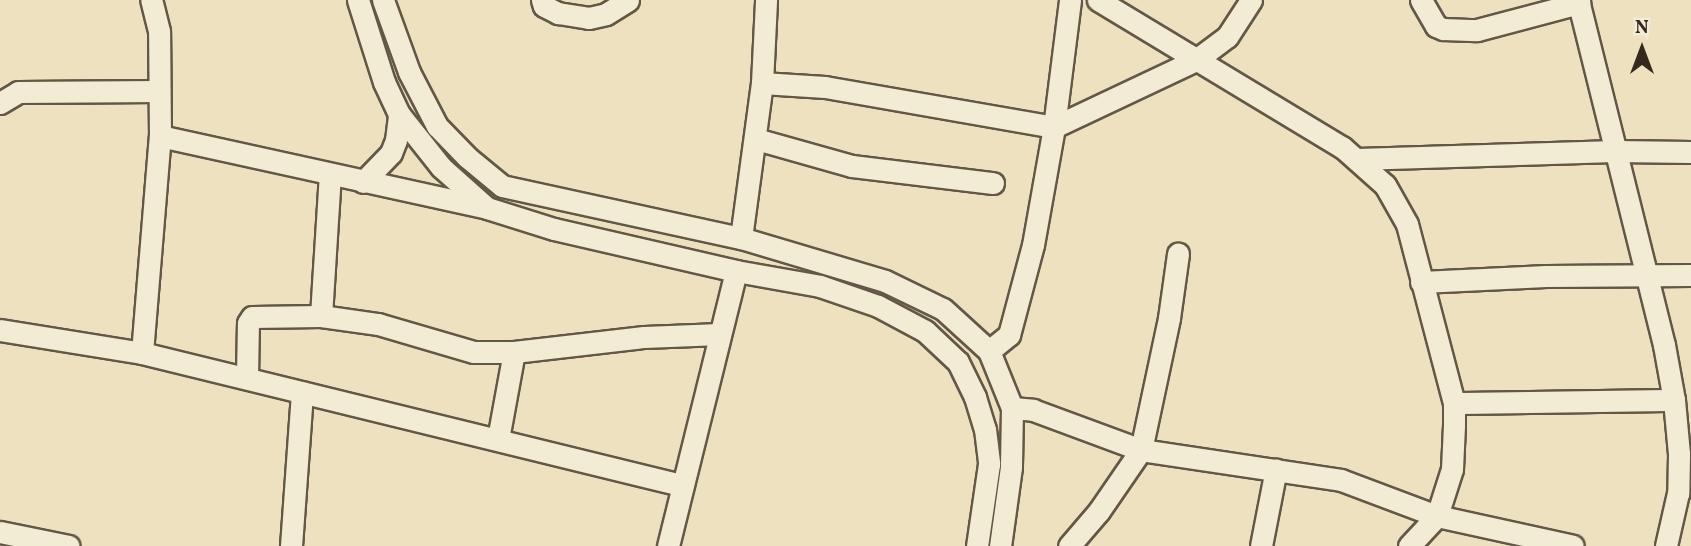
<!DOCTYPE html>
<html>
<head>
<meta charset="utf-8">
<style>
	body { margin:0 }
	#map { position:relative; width:1691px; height:546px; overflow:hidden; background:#ede1bf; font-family:Vollkorn,serif }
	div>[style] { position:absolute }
	.roads { filter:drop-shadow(2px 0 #635746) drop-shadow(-2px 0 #635746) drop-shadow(0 2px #635746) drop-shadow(0 -2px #635746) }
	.minor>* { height:21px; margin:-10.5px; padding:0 10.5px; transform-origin:10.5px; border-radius:10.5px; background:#f3ecd5 }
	span { translate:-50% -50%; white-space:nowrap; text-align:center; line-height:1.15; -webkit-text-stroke:5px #f3ecd5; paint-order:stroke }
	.north { position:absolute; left:1607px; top:14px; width:70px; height:70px; -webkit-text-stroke:5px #f3ecd5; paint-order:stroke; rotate:0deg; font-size:19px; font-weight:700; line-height:28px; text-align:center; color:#35291d }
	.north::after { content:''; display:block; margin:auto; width:24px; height:32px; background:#35291d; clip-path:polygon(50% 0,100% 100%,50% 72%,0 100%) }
</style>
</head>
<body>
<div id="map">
	<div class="roads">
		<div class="minor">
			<i style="left:358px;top:0;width:86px;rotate:72.4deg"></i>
			<i style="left:384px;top:82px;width:35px;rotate:65deg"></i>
			<i style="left:399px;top:114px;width:68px;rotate:51.6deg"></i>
			<i style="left:441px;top:167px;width:62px;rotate:41.7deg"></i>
			<i style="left:487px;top:208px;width:70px;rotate:17.4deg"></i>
			<i style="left:554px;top:229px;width:187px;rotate:13deg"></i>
			<i style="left:736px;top:271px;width:85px;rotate:10.1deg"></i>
			<i style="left:820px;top:286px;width:61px;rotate:19deg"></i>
			<i style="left:878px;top:306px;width:53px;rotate:28deg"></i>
			<i style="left:925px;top:331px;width:45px;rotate:43.2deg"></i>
			<i style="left:958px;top:362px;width:39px;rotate:64deg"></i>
			<i style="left:975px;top:397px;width:34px;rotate:73deg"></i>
			<i style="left:985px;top:429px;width:35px;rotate:83deg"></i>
			<i style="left:989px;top:464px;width:83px;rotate:98.3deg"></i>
			<i style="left:383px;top:0;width:77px;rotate:70.1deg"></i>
			<i style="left:409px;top:72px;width:61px;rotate:62.6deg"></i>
			<i style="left:437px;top:126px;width:43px;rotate:45.9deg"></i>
			<i style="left:467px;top:157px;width:45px;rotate:39.6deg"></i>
			<i style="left:502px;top:186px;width:245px;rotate:12.3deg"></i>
			<i style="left:741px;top:238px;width:150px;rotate:16.6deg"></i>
			<i style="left:885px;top:281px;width:64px;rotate:25.8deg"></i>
			<i style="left:943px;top:309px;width:62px;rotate:42.4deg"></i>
			<i style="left:989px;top:351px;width:61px;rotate:68deg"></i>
			<i style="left:1012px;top:408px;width:59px;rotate:91deg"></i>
			<i style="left:1011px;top:467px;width:80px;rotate:97.9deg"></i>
			<i style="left:542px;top:0;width:6px;rotate:72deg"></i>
			<i style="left:544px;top:6px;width:16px;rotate:27deg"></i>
			<i style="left:558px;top:13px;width:31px;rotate:9deg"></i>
			<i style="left:589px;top:18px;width:17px;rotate:-13deg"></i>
			<i style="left:606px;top:14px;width:26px;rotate:-32deg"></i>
			<i style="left:1098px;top:0;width:285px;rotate:31.1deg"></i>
			<i style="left:1342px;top:147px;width:57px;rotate:41.5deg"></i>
			<i style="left:1385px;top:185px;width:45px;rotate:60.6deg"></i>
			<i style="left:1407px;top:224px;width:185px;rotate:75.3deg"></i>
			<i style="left:1454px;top:403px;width:22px;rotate:90deg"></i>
			<i style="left:1454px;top:425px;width:44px;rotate:92.6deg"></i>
			<i style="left:1452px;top:469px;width:49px;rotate:107.7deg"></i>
			<i style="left:1437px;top:516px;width:41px;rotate:133deg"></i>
			<i style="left:1421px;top:0;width:30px;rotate:60deg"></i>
			<i style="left:1436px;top:26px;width:8px;rotate:23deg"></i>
			<i style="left:1443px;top:29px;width:34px;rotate:2deg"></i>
			<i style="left:1477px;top:30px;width:106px;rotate:-14.8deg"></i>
			<i style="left:1578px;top:0;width:356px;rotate:76deg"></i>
			<i style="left:1664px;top:345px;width:56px;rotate:79.7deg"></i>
			<i style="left:1674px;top:400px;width:54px;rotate:84.7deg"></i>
			<i style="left:1679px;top:454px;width:39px;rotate:91deg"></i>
			<i style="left:1678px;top:493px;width:54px;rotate:102.8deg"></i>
			<i style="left:762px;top:83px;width:63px;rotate:3.6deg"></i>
			<i style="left:825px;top:87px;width:232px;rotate:9.9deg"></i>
			<i style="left:1054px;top:127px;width:157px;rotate:-25.3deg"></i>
			<i style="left:1196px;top:60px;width:39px;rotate:-37deg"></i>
			<i style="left:1227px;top:37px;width:44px;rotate:-57deg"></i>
			<i style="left:0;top:103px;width:21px;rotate:-31deg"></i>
			<i style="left:18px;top:92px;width:141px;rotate:-0.4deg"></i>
			<i style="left:160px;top:136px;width:331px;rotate:12.4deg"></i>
			<i style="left:756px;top:139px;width:100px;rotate:15.7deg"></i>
			<i style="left:852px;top:166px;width:142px;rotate:6.9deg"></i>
			<i style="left:1357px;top:159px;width:258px;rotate:-1.8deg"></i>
			<i style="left:1615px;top:151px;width:76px;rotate:0.8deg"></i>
			<i style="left:363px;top:182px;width:40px;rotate:-46deg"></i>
			<i style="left:391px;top:153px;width:14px;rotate:-69deg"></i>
			<i style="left:396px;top:140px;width:26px;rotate:-83deg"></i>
			<i style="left:741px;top:238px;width:156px;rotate:-82.3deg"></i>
			<i style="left:762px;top:83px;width:83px;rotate:-87.2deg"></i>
			<i style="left:1421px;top:282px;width:125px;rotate:-2.7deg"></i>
			<i style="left:1546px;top:276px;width:145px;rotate:-0.4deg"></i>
			<i style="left:321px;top:316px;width:58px;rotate:8deg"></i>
			<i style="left:378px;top:324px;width:100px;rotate:16.3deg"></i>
			<i style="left:474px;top:352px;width:40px"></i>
			<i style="left:0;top:330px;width:144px;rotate:9.2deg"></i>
			<i style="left:142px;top:353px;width:555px;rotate:13.76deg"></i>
			<i style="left:989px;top:351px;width:26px;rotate:-39deg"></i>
			<i style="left:1009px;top:335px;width:93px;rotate:-75.1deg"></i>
			<i style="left:1033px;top:245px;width:120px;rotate:-79.9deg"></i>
			<i style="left:1054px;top:127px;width:128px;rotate:-82.8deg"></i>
			<i style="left:142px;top:353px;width:218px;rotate:-85.3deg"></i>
			<i style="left:160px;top:136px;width:105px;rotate:-90.5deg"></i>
			<i style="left:159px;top:31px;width:32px;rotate:-104deg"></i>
			<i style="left:247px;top:378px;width:55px;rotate:-89deg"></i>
			<i style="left:248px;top:323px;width:7px;rotate:-56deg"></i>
			<i style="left:252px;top:317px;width:69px;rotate:-0.8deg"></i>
			<i style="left:321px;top:316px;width:142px;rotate:-86.4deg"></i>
			<i style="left:1454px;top:403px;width:220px;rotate:-0.8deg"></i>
			<i style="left:1012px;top:408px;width:21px;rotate:5deg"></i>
			<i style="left:1033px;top:410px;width:115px;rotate:20.3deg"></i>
			<i style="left:1141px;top:450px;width:202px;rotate:8.5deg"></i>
			<i style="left:1341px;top:480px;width:103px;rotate:20.6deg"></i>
			<i style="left:1437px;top:516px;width:139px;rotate:12.4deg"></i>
			<i style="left:498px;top:439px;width:88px;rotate:-79.6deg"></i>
			<i style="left:514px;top:352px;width:131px;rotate:-6.6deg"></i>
			<i style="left:644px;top:337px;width:76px;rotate:-2.3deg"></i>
			<i style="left:0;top:532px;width:70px;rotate:11.5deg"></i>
			<i style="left:291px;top:546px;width:154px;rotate:-85.9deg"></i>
			<i style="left:668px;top:546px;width:283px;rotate:-76.1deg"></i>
			<i style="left:1069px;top:546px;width:46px;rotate:-49.4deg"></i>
			<i style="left:1099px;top:511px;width:74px;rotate:-55.5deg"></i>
			<i style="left:1141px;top:450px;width:135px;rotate:-78deg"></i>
			<i style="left:1169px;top:318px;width:65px;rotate:-82deg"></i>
			<i style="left:1261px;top:546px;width:78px;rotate:-79deg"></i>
		</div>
	</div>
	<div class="north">N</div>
</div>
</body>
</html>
